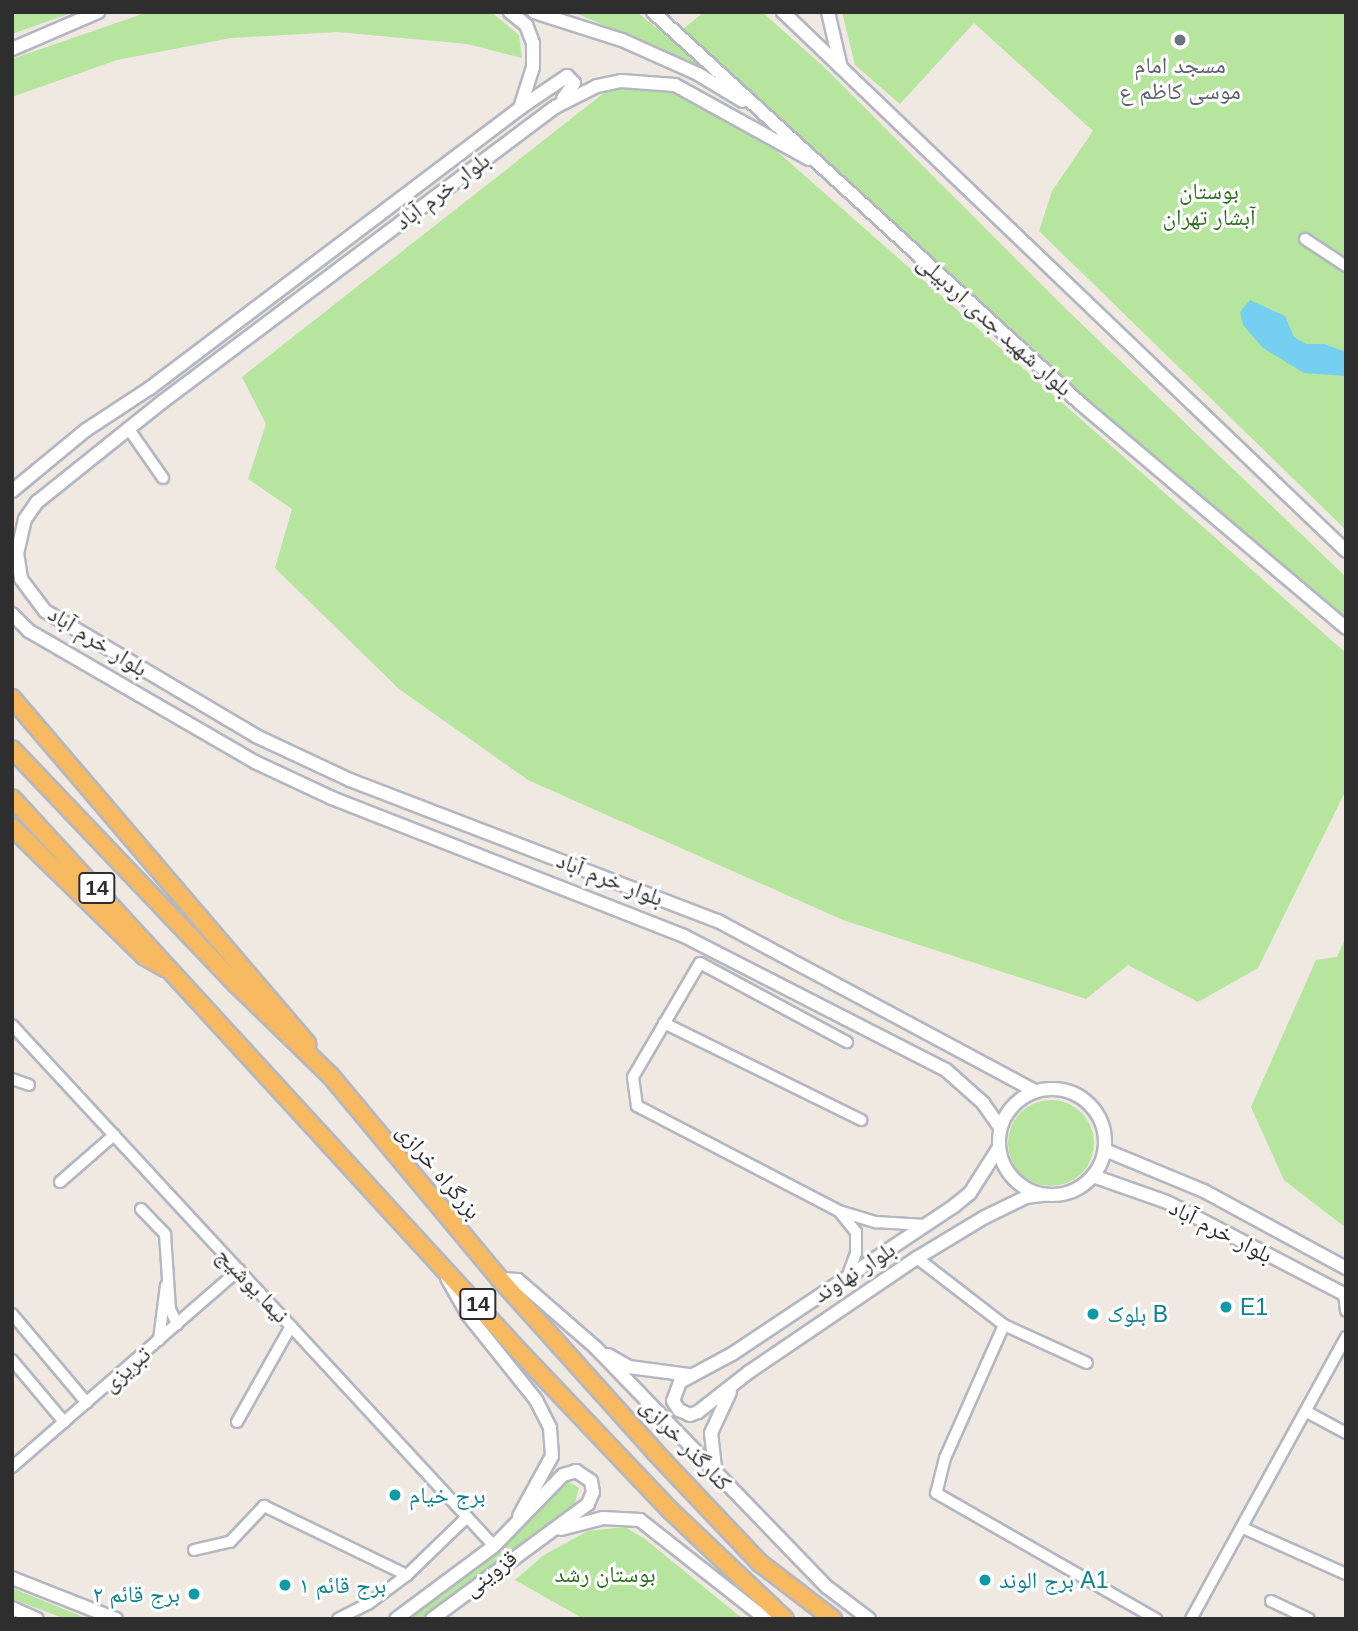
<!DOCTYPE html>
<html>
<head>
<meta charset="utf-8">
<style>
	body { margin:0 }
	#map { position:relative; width:1358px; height:1631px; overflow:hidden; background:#efe9e1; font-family:Arial,"Noto Naskh Arabic",sans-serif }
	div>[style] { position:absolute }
	.green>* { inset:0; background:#b6e59e }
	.round { border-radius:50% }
	.water>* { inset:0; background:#75cff0 }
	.roads { filter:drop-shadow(2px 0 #b4b7c1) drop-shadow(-2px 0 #b4b7c1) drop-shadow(0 2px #b4b7c1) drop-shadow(0 -2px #b4b7c1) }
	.minor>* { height:10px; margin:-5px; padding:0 5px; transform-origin:5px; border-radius:5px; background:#fff }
	.tertiary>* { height:12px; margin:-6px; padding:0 6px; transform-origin:6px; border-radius:6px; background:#fff }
	.tertiary>.ring { margin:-6px; padding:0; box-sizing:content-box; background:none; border:12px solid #fff; border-radius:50% }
	.secondary>* { height:12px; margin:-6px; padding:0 6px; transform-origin:6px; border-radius:6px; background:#fff }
	.trunk>* { height:16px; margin:-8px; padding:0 8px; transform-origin:8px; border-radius:8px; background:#f8ba60 }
	.dots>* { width:19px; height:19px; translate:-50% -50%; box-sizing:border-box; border:4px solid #fff; border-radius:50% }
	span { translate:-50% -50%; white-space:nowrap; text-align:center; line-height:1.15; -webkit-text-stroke:6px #fff; paint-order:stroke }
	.shield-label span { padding:2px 5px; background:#fff; border:2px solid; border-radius:5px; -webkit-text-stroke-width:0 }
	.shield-label { font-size:21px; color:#2e2e2e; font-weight:700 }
	.worship-label { font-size:23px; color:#5b616d }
	.street-label { font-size:23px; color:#2e2e2e }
	.park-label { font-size:23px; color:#2c6e1b }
	.culture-label { font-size:23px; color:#0d838f }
	.left { translate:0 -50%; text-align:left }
	.right { translate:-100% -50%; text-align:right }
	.frame { position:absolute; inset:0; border:14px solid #2e2e2e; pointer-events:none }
</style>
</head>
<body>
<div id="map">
	<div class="green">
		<i style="clip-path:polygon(12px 12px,74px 12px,12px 34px)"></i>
		<i style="clip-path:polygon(148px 12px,491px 12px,519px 35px,522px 58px,467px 44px,338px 32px,231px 38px,117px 60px,12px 97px,12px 59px)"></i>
		<i style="clip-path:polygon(573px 12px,637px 12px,736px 94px,646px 43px)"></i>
		<i style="clip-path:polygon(704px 12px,762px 12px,823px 66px,1065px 308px,1346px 577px,1346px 619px,1087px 402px,683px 29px)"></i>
		<i style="clip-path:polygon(842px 12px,1346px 12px,1346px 530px,1039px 231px,1052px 191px,1093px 131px,974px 23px,900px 104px,855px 65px)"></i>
		<i style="clip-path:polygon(614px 85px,665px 85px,737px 116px,1346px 653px,1346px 790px,1258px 968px,1198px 1002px,1128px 965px,1086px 999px,843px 920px,528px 780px,399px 689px,275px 568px,292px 509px,248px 479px,266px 424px,242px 377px)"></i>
		<i style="clip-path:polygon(1346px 936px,1346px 1228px,1284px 1180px,1251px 1107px,1316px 960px,1337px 957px)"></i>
		<i class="round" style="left:1008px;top:1100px;width:86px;height:86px"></i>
		<i style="clip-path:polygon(564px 1479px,579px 1488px,574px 1506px,423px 1619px,409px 1619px)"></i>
		<i style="clip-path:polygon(625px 1527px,645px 1539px,743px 1619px,584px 1619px,515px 1580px,544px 1555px,588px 1531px)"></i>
		<i style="clip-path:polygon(12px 1588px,88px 1619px,66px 1619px,12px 1599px)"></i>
	</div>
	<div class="water">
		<i style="clip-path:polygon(1250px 300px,1285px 316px,1294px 337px,1306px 344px,1324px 344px,1346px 352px,1346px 376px,1304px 373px,1263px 348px,1243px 325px,1240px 312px)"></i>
	</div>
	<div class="roads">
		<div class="minor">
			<i style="left:1305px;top:239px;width:49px;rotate:33.4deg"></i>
			<i style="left:128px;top:428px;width:61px;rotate:55deg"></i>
			<i style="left:664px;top:1023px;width:220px;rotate:26.2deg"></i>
			<i style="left:12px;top:1025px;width:710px;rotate:47.23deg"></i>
			<i style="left:12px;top:1079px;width:18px;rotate:19deg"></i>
			<i style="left:60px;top:1182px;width:72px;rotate:-41deg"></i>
			<i style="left:141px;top:1209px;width:35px;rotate:46deg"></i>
			<i style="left:165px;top:1234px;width:75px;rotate:86.2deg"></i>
			<i style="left:170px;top:1309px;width:17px;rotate:65deg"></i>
			<i style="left:839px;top:1211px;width:228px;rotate:-152.5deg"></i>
			<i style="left:637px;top:1106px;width:29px;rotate:-98deg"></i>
			<i style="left:633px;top:1077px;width:132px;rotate:-59.6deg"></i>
			<i style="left:700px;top:963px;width:167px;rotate:28.3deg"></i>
			<i style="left:917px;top:1258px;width:110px;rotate:37.6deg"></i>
			<i style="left:1004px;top:1325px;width:91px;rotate:24.6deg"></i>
			<i style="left:848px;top:1275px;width:23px;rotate:-70deg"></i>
			<i style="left:856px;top:1253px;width:21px;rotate:-90deg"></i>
			<i style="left:856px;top:1232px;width:27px;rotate:-129deg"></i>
			<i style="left:839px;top:1211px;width:39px;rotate:17deg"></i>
			<i style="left:876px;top:1222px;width:49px;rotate:3.5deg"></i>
			<i style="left:1344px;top:1294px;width:17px;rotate:83deg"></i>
			<i style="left:12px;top:1314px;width:116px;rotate:49.9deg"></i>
			<i style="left:1004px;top:1325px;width:145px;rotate:113.9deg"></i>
			<i style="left:945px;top:1458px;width:36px;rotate:104deg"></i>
			<i style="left:936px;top:1493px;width:254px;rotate:29.8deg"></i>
			<i style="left:159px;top:1340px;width:55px;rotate:-82.7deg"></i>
			<i style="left:12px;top:1360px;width:81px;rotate:50deg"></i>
			<i style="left:1307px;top:1412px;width:44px;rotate:28.3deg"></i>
			<i style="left:237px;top:1422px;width:110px;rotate:-60.6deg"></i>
			<i style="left:12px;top:1467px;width:301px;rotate:-41deg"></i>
			<i style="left:1243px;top:1528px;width:113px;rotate:24.1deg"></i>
			<i style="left:194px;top:1550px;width:37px;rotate:-13deg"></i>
			<i style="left:230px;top:1542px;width:50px;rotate:-46.6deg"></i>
			<i style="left:264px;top:1506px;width:159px;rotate:25.8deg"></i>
			<i style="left:1271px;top:1601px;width:42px;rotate:25.3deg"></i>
			<i style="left:338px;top:1619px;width:34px;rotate:-27deg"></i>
			<i style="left:368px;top:1604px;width:49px;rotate:-36.6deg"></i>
			<i style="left:407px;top:1575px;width:83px;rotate:-44deg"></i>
			<i style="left:1191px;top:1619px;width:322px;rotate:-61.2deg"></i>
		</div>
		<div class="tertiary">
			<i style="left:828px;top:12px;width:57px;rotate:76.9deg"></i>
			<i style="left:520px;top:108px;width:57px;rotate:-34.2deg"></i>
			<i style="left:567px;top:76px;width:10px;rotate:45deg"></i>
			<i style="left:574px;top:83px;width:19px;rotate:125deg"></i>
			<i style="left:809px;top:159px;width:153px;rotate:-151.1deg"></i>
			<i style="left:675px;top:85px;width:54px;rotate:-175.8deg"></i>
			<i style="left:621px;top:81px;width:25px;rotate:168deg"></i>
			<i style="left:597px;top:86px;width:47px;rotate:153.4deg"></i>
			<i style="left:555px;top:107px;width:491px;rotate:143.1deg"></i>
			<i style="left:162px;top:402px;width:160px;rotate:141.3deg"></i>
			<i style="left:37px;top:502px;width:21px;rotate:125deg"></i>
			<i style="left:25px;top:519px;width:35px;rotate:103deg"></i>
			<i style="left:17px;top:553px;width:26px;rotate:81deg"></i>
			<i style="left:21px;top:579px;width:40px;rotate:53deg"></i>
			<i style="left:45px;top:611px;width:245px;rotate:30.6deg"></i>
			<i style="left:256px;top:736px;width:104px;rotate:25.1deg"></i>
			<i style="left:350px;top:780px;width:394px;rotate:21deg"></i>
			<i style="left:718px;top:921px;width:360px;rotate:28.2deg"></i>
			<i style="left:12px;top:491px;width:96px;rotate:-39.5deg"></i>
			<i style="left:86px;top:430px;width:77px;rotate:-33.3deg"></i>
			<i style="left:150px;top:388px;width:464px;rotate:-37.1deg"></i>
			<i style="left:520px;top:108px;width:43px;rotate:-72.4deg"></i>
			<i style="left:533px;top:67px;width:24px;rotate:-90deg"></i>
			<i style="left:533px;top:43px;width:19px;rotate:-111deg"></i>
			<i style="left:526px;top:25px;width:21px;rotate:-141deg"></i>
			<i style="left:12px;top:614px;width:24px;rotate:45deg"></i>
			<i style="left:29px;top:631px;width:261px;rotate:30.1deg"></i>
			<i style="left:255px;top:762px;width:85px;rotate:25.1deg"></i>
			<i style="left:332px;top:798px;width:378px;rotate:21.4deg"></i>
			<i style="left:684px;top:936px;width:294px;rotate:27.1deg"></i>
			<i style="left:946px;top:1070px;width:50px;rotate:41.7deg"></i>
			<i style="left:983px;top:1103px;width:29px;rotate:55deg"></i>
			<i class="ring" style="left:999px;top:1089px;width:94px;height:94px"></i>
			<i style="left:998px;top:1149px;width:52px;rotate:122.5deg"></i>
			<i style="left:970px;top:1193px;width:21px;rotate:141deg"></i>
			<i style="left:954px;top:1206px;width:267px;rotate:146.3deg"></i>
			<i style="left:732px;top:1354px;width:59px;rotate:151.7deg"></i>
			<i style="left:680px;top:1382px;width:20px;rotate:110deg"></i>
			<i style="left:673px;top:1401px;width:11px;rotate:56deg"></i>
			<i style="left:679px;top:1410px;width:12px;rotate:24deg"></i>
			<i style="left:690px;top:1415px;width:9px;rotate:-21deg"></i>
			<i style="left:698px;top:1412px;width:65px;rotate:-38.1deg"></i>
			<i style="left:749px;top:1372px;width:203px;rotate:-34.2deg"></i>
			<i style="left:917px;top:1258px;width:79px;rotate:-31.1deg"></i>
			<i style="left:985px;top:1217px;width:46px;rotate:-26deg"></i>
			<i style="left:1026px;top:1197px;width:16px;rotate:-7deg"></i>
			<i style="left:1105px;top:1150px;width:107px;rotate:22.5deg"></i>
			<i style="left:1204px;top:1191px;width:162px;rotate:28.5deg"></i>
			<i style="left:1093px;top:1176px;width:78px;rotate:19.4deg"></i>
			<i style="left:1167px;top:1202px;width:202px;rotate:27.5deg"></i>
			<i style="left:447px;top:1278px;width:43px;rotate:60.4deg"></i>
			<i style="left:468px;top:1315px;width:109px;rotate:51.3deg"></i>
			<i style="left:536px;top:1400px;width:31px;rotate:63deg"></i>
			<i style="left:550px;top:1428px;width:28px;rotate:86deg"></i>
			<i style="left:552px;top:1456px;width:68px;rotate:118.8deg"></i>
			<i style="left:500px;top:1279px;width:18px;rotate:3deg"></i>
			<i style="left:518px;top:1280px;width:102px;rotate:41deg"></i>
			<i style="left:595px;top:1347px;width:334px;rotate:46deg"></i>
			<i style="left:827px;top:1587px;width:53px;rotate:37.3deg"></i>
			<i style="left:608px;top:1355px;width:24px;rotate:30deg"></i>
			<i style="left:629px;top:1367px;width:62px;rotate:7.5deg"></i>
			<i style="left:716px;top:1476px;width:43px;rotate:-96.6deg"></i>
			<i style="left:711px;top:1433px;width:45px;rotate:-65.1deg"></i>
			<i style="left:561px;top:1529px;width:43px;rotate:-14.7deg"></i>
			<i style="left:603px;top:1518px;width:37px;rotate:3deg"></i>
			<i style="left:640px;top:1520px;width:160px;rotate:38.2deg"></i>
			<i style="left:12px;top:1578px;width:112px;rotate:21.5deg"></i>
			<i style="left:12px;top:1608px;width:27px;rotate:24deg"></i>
			<i style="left:396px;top:1619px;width:122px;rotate:-36.7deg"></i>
			<i style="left:494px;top:1546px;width:99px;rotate:-45.8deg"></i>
			<i style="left:563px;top:1475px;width:14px;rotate:-17deg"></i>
			<i style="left:576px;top:1471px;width:18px;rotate:34deg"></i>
			<i style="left:591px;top:1481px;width:11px;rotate:80deg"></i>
			<i style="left:593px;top:1492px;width:13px;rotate:113deg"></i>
			<i style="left:588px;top:1504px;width:194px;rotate:143.6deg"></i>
		</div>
		<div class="secondary">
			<i style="left:534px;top:12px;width:92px;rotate:17.7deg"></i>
			<i style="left:622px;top:40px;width:83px;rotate:24.1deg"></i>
			<i style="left:698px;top:74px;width:52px;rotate:31deg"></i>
			<i style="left:653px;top:12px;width:580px;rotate:42.49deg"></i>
			<i style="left:1081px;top:404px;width:347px;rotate:40.2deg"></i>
			<i style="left:783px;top:12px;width:779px;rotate:43.75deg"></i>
			<i style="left:12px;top:49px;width:94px;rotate:-23.3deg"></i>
		</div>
		<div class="trunk">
			<i style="left:12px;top:698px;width:455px;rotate:49.5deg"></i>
			<i style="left:12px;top:749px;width:325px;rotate:46.4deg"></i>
			<i style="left:236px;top:984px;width:131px;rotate:44.1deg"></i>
			<i style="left:330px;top:1075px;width:266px;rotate:50.2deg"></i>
			<i style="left:500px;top:1279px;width:232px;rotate:48.1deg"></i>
			<i style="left:655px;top:1452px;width:153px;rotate:46.6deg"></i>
			<i style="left:760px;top:1563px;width:92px;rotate:37.5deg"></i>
			<i style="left:12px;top:798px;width:749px;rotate:47.49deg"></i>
			<i style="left:518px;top:1350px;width:221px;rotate:46.5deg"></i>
			<i style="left:670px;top:1510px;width:158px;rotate:43.5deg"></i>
			<i style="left:12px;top:827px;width:185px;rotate:44.3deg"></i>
			<i style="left:144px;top:956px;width:24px;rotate:30deg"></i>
		</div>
	</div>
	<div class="dots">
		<i style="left:1180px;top:40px;background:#6b7280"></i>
		<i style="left:1226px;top:1307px;background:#0f9aa8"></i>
		<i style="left:1093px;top:1314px;background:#0f9aa8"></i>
		<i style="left:395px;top:1495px;background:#0f9aa8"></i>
		<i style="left:985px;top:1580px;background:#0f9aa8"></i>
		<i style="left:285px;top:1585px;background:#0f9aa8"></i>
		<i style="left:194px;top:1594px;background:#0f9aa8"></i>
	</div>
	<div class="shield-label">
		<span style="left:97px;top:888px">14</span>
		<span style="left:478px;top:1304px">14</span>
	</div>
	<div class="worship-label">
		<span style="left:1180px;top:78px">مسجد امام<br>موسی کاظم ع</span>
	</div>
	<div class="street-label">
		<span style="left:442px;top:191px;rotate:-37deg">بلوار خرم آباد</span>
		<span style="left:995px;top:325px;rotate:42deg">بلوار شهید جدی اردبیلی</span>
		<span style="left:98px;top:641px;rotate:32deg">بلوار خرم آباد</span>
		<span style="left:610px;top:879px;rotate:21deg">بلوار خرم آباد</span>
		<span style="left:439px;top:1171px;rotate:50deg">بزرگراه خرازی</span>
		<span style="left:1221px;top:1231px;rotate:27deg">بلوار خرم آباد</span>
		<span style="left:854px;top:1272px;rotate:-33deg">بلوار نهاوند</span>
		<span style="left:253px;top:1285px;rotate:47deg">نیما یوشیج</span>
		<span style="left:126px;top:1369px;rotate:-41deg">تبریزی</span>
		<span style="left:686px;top:1444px;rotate:46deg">کنارگذر خرازی</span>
		<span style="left:490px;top:1573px;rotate:-37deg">قزوینی</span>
	</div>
	<div class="park-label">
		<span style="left:1209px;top:204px">بوستان<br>آبشار تهران</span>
		<span style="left:605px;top:1574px">بوستان رشد</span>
	</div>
	<div class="culture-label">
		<span class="left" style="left:1240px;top:1307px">E1</span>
		<span class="left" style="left:1107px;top:1314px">بلوک B</span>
		<span class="left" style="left:409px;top:1495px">برج خیام</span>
		<span class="left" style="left:999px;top:1580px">برج الوند A1</span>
		<span class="left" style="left:299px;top:1585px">برج قائم ۱</span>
		<span class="right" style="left:180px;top:1594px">برج قائم ۲</span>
	</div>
	<div class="frame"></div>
</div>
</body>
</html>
